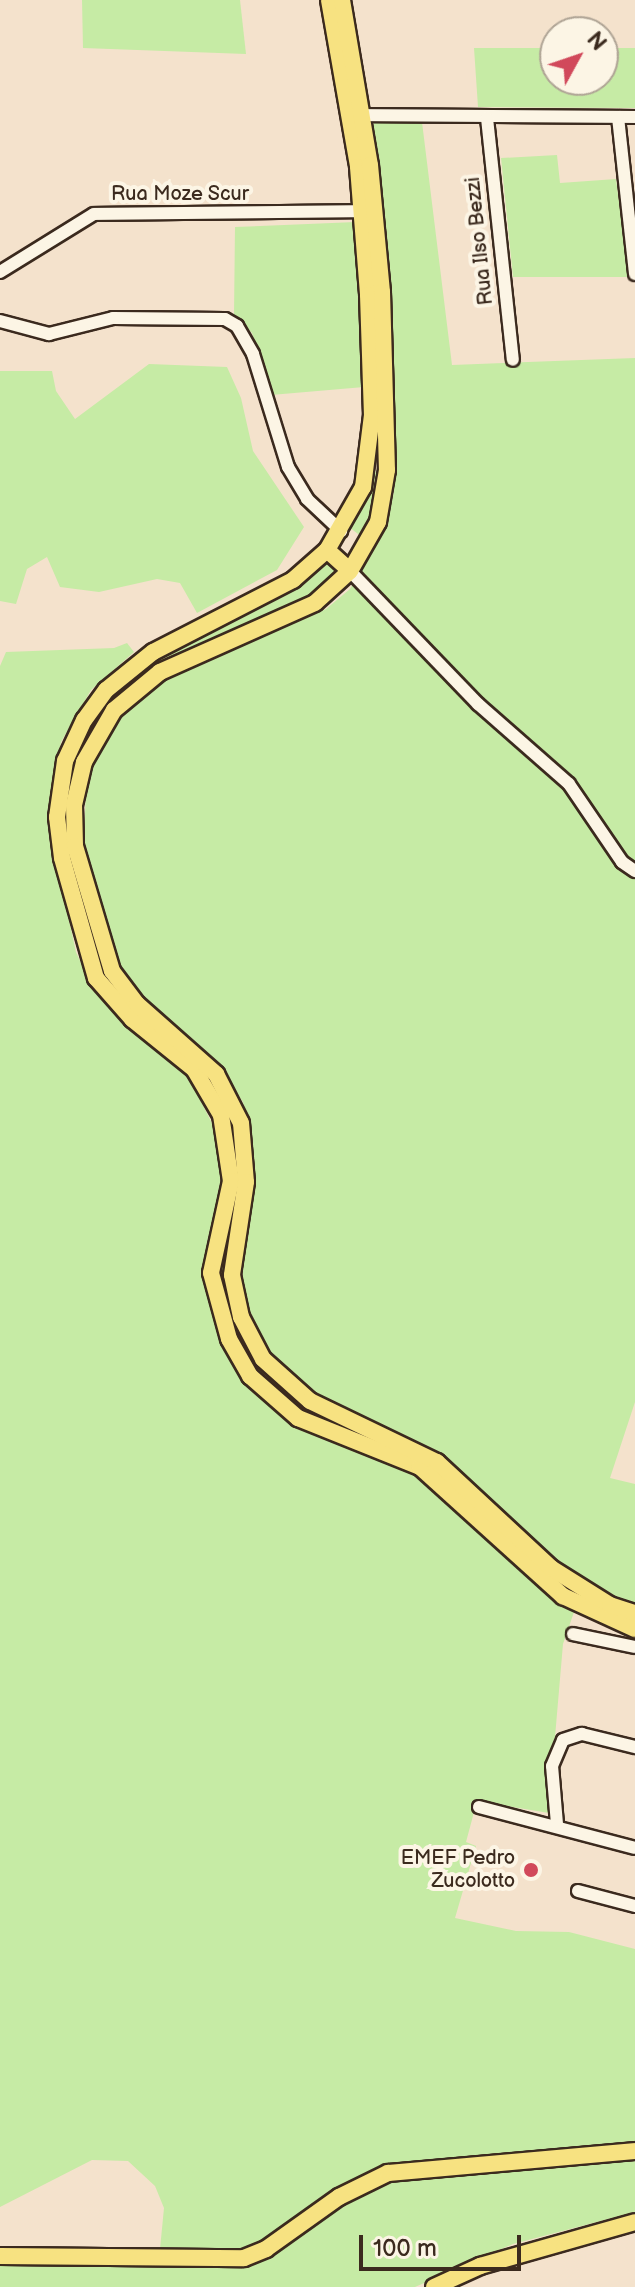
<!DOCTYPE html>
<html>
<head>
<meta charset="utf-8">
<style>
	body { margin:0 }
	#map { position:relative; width:635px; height:2287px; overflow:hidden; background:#f4e2cc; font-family:"Balsamiq Sans",sans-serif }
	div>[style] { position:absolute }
	.green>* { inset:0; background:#c6eba5 }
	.roads { filter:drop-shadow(2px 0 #3b2a1e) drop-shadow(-2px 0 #3b2a1e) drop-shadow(0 2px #3b2a1e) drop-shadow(0 -2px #3b2a1e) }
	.minor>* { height:12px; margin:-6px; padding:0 6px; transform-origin:6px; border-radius:6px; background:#fcf5e5 }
	.major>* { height:16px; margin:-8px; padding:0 8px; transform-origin:8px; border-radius:8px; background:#f7e281 }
	.dots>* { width:22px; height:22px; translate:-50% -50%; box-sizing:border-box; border:4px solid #fcf5e5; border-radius:50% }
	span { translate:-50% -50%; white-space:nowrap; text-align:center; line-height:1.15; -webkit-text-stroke:8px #fcf5e5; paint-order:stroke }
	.street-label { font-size:20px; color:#3b2a1e }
	.poi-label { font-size:20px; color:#3b2a1e }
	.right { translate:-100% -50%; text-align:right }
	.north { position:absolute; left:539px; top:16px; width:80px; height:80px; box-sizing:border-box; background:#fcf5e5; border:2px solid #afa495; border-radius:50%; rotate:50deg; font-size:22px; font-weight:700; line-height:32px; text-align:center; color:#3b2a1e }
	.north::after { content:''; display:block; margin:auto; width:28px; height:36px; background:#d1495b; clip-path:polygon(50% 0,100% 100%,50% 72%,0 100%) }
	.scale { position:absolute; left:359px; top:2235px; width:162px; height:36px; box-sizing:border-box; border:4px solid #3b2a1e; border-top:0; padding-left:10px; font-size:24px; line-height:28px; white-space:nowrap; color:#3b2a1e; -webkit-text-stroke:6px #fcf5e5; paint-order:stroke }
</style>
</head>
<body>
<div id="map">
	<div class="green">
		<i style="clip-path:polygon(82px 0,240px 0,246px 54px,83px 48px)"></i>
		<i style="clip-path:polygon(474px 48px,555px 48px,555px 80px,603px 80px,603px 48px,635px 48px,635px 108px,478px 107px)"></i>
		<i style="clip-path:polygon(376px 122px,422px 122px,452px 365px,635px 358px,635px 1402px,610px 1478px,635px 1484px,635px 1606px,557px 1566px,488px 1498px,422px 1444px,317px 1396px,271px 1355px,246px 1303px,242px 1270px,255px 1178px,243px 1102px,213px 1059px,150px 1005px,116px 960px,84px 845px,86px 783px,116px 718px,154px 683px,185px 667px,326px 609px,350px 589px,385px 524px,394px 492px,394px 370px,372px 125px)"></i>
		<i style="clip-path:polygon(557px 155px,560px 183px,616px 179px,629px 277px,513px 277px,501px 158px)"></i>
		<i style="clip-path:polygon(356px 222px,364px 387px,271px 395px,252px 333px,234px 315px,235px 227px)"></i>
		<i style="clip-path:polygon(368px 226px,378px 312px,381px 451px,377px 495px,362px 537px,349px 527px,378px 467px)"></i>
		<i style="clip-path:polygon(149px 364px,227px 367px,241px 398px,253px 451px,304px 527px,277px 570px,197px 613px,180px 583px,157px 579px,99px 592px,60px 587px,47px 557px,27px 569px,16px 604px,0 601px,0 371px,52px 371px,56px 391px,75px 419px)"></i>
		<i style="clip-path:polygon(328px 563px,337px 572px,304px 599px,141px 675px,91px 730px,74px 767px,67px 826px,93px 945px,127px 1003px,196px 1061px,208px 1074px,225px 1101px,235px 1129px,240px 1163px,238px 1189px,225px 1254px,227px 1291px,240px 1330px,259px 1362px,285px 1390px,319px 1413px,386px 1440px,434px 1467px,552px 1577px,587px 1599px,635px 1619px,635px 1624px,562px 1588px,430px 1467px,385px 1444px,303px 1413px,260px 1379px,234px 1331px,219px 1283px,218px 1251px,238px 1168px,224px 1103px,196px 1063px,115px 994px,91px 947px,65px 817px,71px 769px,87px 728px,121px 684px,148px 663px,291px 590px)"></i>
		<i style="clip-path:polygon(127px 643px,134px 652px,91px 690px,61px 742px,48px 824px,76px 952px,92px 987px,116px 1016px,188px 1076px,219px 1137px,221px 1188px,203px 1265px,217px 1324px,250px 1386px,274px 1411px,407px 1466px,540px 1589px,574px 1612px,563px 1644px,555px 1737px,545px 1766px,549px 1813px,477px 1801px,466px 1842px,476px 1846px,455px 1918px,516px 1931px,569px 1932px,635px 1949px,635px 2144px,391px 2165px,350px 2181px,267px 2238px,239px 2250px,160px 2249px,164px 2208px,155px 2186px,128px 2161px,92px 2160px,0 2207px,0 666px,6px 652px,114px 648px)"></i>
		<i style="clip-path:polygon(635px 2155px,635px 2212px,513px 2244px,415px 2287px,0 2287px,0 2265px,237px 2268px,275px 2254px,336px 2207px,391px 2180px)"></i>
	</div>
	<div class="roads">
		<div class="minor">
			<i style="left:354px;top:115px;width:281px;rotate:0.4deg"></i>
			<i style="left:618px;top:117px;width:158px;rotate:83.8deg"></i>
			<i style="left:487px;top:118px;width:243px;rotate:83.9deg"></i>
			<i style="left:0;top:272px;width:110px;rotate:-31.7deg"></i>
			<i style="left:94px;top:214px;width:275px;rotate:-0.6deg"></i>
			<i style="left:0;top:321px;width:51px;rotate:14.9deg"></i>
			<i style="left:49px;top:334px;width:66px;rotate:-14deg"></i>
			<i style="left:113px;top:318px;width:112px;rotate:0.5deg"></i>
			<i style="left:225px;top:319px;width:14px;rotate:30deg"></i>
			<i style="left:237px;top:326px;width:32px;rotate:60deg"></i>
			<i style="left:253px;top:354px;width:118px;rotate:72.8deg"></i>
			<i style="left:288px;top:467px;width:37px;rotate:59deg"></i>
			<i style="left:307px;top:499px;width:47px;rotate:43.3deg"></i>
			<i style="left:350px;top:571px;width:185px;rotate:46.1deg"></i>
			<i style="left:478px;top:704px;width:121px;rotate:41.3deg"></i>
			<i style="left:569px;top:784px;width:94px;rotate:55.8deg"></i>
			<i style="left:622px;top:862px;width:16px;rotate:35deg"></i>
			<i style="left:573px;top:1634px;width:63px;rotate:11.8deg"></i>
			<i style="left:479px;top:1807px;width:161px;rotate:14.7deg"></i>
			<i style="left:557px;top:1824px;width:58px;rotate:-94.9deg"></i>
			<i style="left:552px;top:1766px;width:28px;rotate:-67deg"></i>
			<i style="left:563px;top:1740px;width:20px;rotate:-18deg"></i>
			<i style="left:582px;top:1734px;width:55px;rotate:13.8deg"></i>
			<i style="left:578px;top:1891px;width:59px;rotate:14.7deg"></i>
		</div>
		<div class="major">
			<i style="left:329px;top:0;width:169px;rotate:80.1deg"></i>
			<i style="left:358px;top:167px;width:128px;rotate:85.5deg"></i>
			<i style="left:368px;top:295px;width:120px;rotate:88.1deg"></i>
			<i style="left:372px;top:415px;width:73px;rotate:97.1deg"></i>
			<i style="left:363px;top:487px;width:73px;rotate:119.7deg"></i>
			<i style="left:327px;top:550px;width:45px;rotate:138.6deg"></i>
			<i style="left:293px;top:580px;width:157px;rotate:152.8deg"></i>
			<i style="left:153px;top:652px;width:60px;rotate:141deg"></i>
			<i style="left:106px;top:690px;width:37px;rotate:126deg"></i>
			<i style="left:84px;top:720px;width:45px;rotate:114.9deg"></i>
			<i style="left:65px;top:761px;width:57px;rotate:98.1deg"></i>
			<i style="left:57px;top:817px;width:41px;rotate:83deg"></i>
			<i style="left:62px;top:858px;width:125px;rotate:74.2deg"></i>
			<i style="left:96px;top:978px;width:55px;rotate:48.7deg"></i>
			<i style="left:132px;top:1019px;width:80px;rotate:38.9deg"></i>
			<i style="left:194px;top:1069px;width:53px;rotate:59.6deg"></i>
			<i style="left:221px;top:1115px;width:67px;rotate:81.4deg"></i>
			<i style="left:231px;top:1181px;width:94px;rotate:102.3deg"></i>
			<i style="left:211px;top:1273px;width:68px;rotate:74.7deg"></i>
			<i style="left:229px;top:1339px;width:43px;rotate:60.4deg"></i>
			<i style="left:250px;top:1376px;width:64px;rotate:41.2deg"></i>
			<i style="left:298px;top:1418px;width:131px;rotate:21.9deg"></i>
			<i style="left:420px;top:1467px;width:193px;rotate:42.1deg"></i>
			<i style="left:563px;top:1596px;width:79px;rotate:24.6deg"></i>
			<i style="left:342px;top:0;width:167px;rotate:80.4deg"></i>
			<i style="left:370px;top:165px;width:128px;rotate:84.6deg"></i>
			<i style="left:382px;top:292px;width:178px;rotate:88.4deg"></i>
			<i style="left:387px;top:470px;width:53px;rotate:99.8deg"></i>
			<i style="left:378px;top:522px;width:56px;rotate:119.7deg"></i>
			<i style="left:350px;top:571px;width:47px;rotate:137.6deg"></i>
			<i style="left:315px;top:603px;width:170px;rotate:156deg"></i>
			<i style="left:160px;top:672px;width:60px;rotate:140.4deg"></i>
			<i style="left:114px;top:710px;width:60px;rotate:120deg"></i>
			<i style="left:84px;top:762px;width:44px;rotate:103.1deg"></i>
			<i style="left:74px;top:805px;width:41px;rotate:88.6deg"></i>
			<i style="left:75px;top:846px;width:130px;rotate:73.5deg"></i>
			<i style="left:112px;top:971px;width:41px;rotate:52.9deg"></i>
			<i style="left:137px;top:1004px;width:106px;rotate:41.5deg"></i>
			<i style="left:216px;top:1074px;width:55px;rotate:63deg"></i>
			<i style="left:241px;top:1123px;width:59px;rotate:85.2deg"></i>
			<i style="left:246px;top:1182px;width:94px;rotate:98.6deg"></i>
			<i style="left:232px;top:1275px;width:43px;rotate:77.9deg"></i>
			<i style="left:241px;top:1317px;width:47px;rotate:62.4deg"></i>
			<i style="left:263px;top:1359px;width:63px;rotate:41.8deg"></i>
			<i style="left:310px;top:1401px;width:141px;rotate:25.7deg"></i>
			<i style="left:437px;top:1462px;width:156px;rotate:42.9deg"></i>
			<i style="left:551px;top:1568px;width:70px;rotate:32.1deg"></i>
			<i style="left:610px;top:1605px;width:26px;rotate:18deg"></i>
			<i style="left:327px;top:550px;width:31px;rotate:42deg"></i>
			<i style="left:0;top:2256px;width:244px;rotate:0.5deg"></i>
			<i style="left:244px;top:2258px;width:24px;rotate:-22deg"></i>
			<i style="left:266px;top:2249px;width:90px;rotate:-35.5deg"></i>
			<i style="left:339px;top:2197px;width:55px;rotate:-26.1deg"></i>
			<i style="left:388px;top:2173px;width:248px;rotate:-5.1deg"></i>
			<i style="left:434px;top:2287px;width:51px;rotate:-24.5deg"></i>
			<i style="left:480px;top:2266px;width:161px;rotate:-15.8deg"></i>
		</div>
	</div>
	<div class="dots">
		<i style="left:531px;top:1870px;background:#d1495b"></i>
	</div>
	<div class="street-label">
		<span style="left:180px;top:194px">Rua Moze Scur</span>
		<span style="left:480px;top:241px;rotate:-96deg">Rua Ilso Bezzi</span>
	</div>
	<div class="poi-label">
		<span class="right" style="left:515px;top:1870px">EMEF Pedro<br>Zucolotto</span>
	</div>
	<div class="north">N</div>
	<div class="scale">100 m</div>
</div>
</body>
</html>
